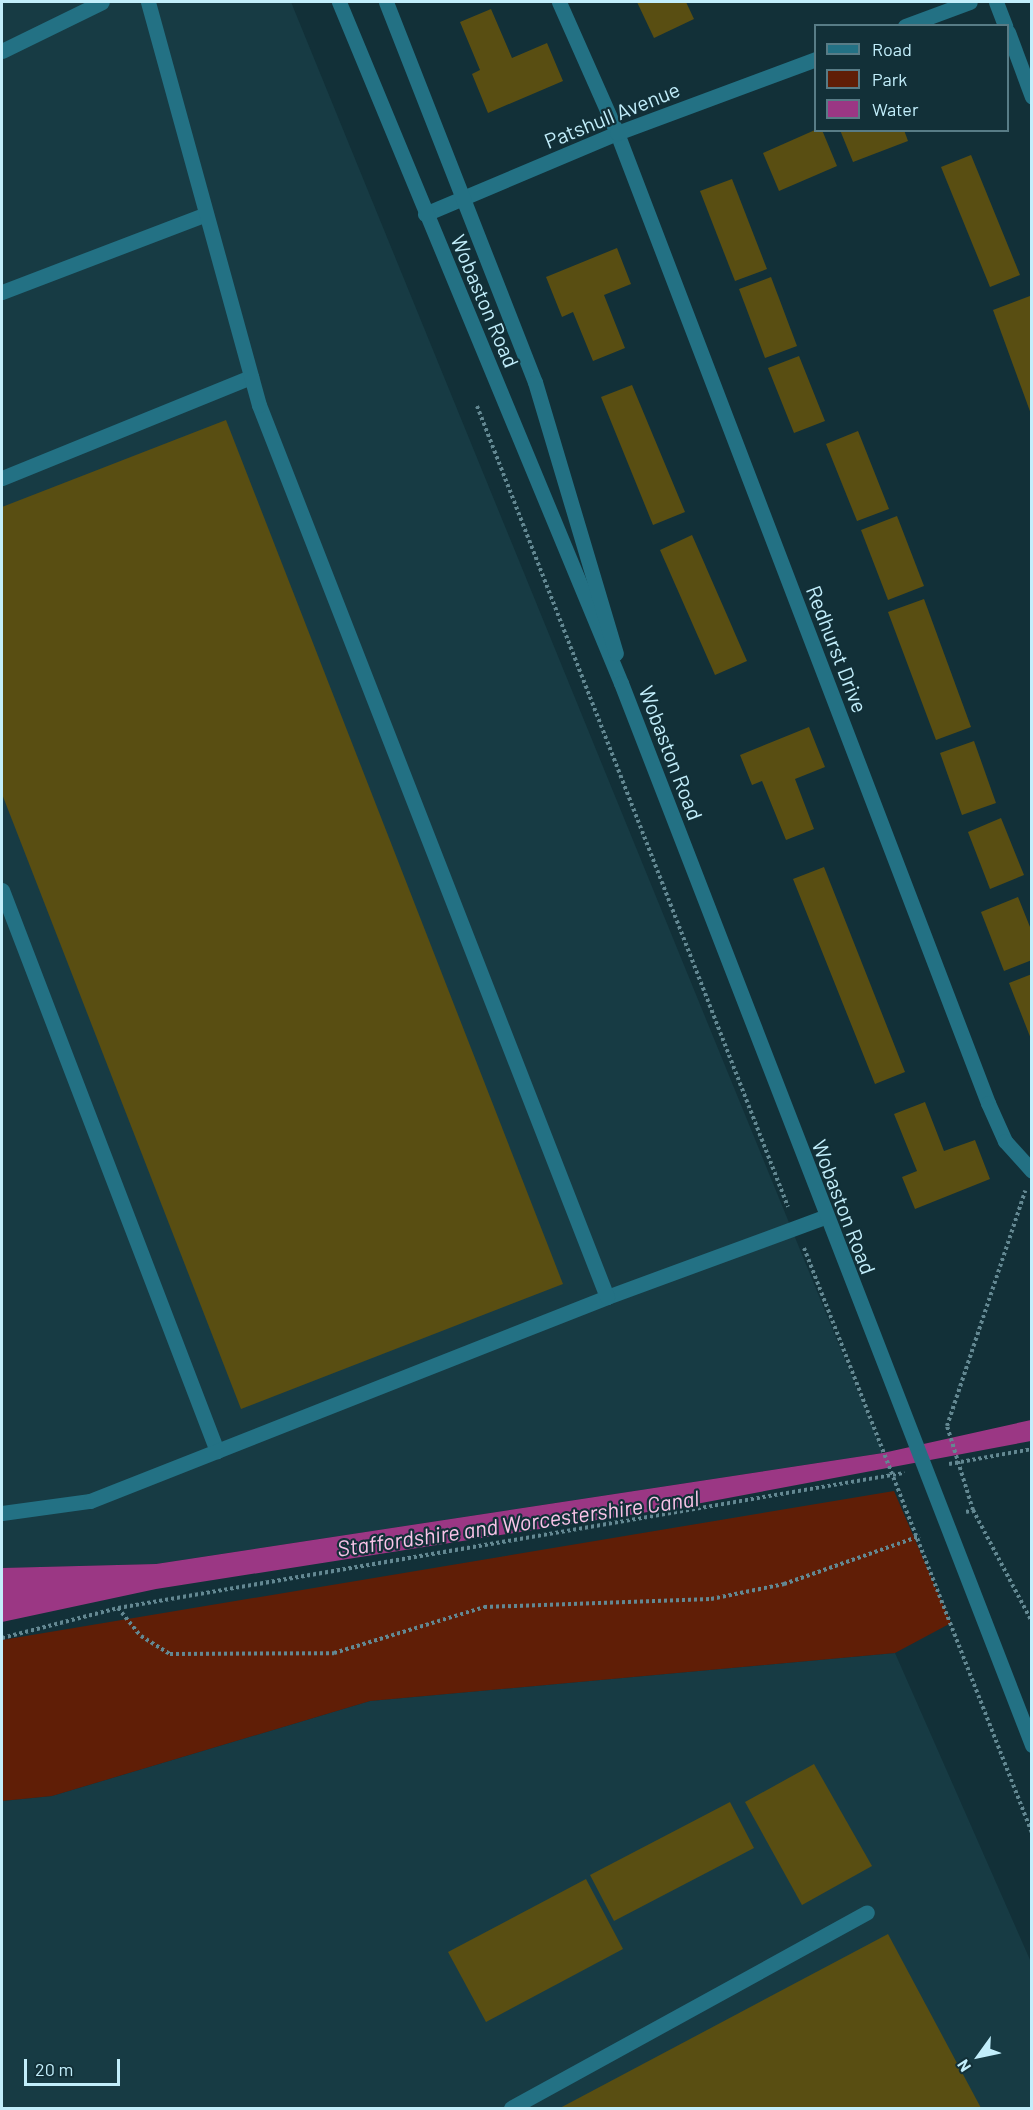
<!DOCTYPE html>
<html>
<head>
<meta charset="utf-8">
<style>
	body { margin:0 }
	#map { position:relative; width:1033px; height:2110px; overflow:hidden; background:#123038; font-family:Barlow,sans-serif }
	div>[style] { position:absolute }
	.built>* { inset:0; background:#173b44 }
	.green>* { inset:0; background:#601e06 }
	.water>* { inset:0; background:#9b3784 }
	.building>* { inset:0; background:#594e12 }
	.path>* { height:4px; margin-top:-2px; transform-origin:0; background:repeating-linear-gradient(90deg,#638892 0 3px,transparent 0 6px) }
	.service>* { height:15px; margin:-7.5px; padding:0 7.5px; transform-origin:7.5px; border-radius:7.5px; background:#237184 }
	.minor>* { height:15px; margin:-7.5px; padding:0 7.5px; transform-origin:7.5px; border-radius:7.5px; background:#237184 }
	.tertiary>* { height:15px; margin:-7.5px; padding:0 7.5px; transform-origin:7.5px; border-radius:7.5px; background:#237184 }
	span { translate:-50% -50%; white-space:nowrap; text-align:center; line-height:1.15; -webkit-text-stroke:4.5px #123038; paint-order:stroke }
	.street-label { font-size:21px; color:#c2eefb }
	.water-label { font-size:22px; color:#f9c4e8; font-style:italic }
	.frame { position:absolute; inset:0; border:3px solid #c2eefb; pointer-events:none }
	.legend { position:absolute; left:814px; top:24px; width:195px; height:108px; box-sizing:border-box; background:#123038; border:2px solid #587c86; margin:0; padding:8px 10px; list-style:none; font-size:18px; color:#c2eefb }
	.legend li { display:flex; align-items:center; gap:12px; height:30px }
	.legend b { width:30px; border:2px solid #587c86 }
	.north { position:absolute; left:949px; top:2026px; width:60px; height:60px; -webkit-text-stroke:4px #123038; paint-order:stroke; rotate:237deg; font-size:16px; font-weight:700; line-height:24px; text-align:center; color:#c2eefb }
	.north::after { content:''; display:block; margin:auto; width:21px; height:27px; background:#c2eefb; clip-path:polygon(50% 0,100% 100%,50% 72%,0 100%) }
	.scale { position:absolute; left:24px; top:2059px; width:96px; height:27px; box-sizing:border-box; border:3px solid #c2eefb; border-top:0; padding-left:8px; font-size:18px; line-height:21px; white-space:nowrap; color:#c2eefb; -webkit-text-stroke:4px #123038; paint-order:stroke }
</style>
</head>
<body>
<div id="map">
	<div class="built">
		<i style="clip-path:polygon(2px 2px,291px 2px,883px 1453px,156px 1564px,2px 1568px)"></i>
		<i style="clip-path:polygon(895px 1653px,1031px 1962px,1031px 2108px,2px 2108px,2px 1801px,52px 1796px,370px 1701px)"></i>
	</div>
	<div class="green">
		<i style="clip-path:polygon(894px 1491px,951px 1623px,895px 1653px,370px 1701px,52px 1796px,2px 1801px,2px 1640px)"></i>
	</div>
	<div class="water">
		<i style="clip-path:polygon(1031px 1420px,1031px 1441px,680px 1507px,156px 1589px,2px 1622px,2px 1568px,156px 1564px,883px 1453px)"></i>
	</div>
	<div class="building">
		<i style="clip-path:polygon(637px 2px,686px 2px,694px 19px,654px 38px)"></i>
		<i style="clip-path:polygon(491px 9px,512px 58px,547px 43px,563px 81px,488px 113px,472px 74px,480px 70px,460px 22px)"></i>
		<i style="clip-path:polygon(815px 130px,822px 130px,837px 166px,779px 191px,763px 153px)"></i>
		<i style="clip-path:polygon(840px 130px,904px 130px,908px 141px,853px 162px)"></i>
		<i style="clip-path:polygon(971px 155px,1020px 275px,990px 287px,941px 167px)"></i>
		<i style="clip-path:polygon(732px 179px,767px 269px,735px 281px,700px 191px)"></i>
		<i style="clip-path:polygon(617px 248px,631px 284px,604px 295px,625px 348px,593px 361px,573px 312px,562px 317px,546px 277px)"></i>
		<i style="clip-path:polygon(771px 277px,797px 346px,765px 358px,739px 289px)"></i>
		<i style="clip-path:polygon(1030px 296px,1032px 300px,1031px 414px,993px 310px)"></i>
		<i style="clip-path:polygon(799px 356px,825px 421px,794px 433px,768px 368px)"></i>
		<i style="clip-path:polygon(632px 385px,685px 512px,653px 525px,601px 397px)"></i>
		<i style="clip-path:polygon(226px 420px,563px 1284px,241px 1409px,2px 794px,2px 507px)"></i>
		<i style="clip-path:polygon(858px 431px,889px 509px,857px 521px,826px 444px)"></i>
		<i style="clip-path:polygon(897px 516px,924px 586px,888px 600px,861px 530px)"></i>
		<i style="clip-path:polygon(692px 535px,747px 661px,715px 675px,660px 550px)"></i>
		<i style="clip-path:polygon(924px 599px,971px 727px,936px 740px,888px 612px)"></i>
		<i style="clip-path:polygon(809px 727px,825px 767px,795px 779px,814px 829px,786px 840px,762px 781px,752px 785px,740px 755px)"></i>
		<i style="clip-path:polygon(974px 741px,996px 803px,962px 815px,940px 753px)"></i>
		<i style="clip-path:polygon(1001px 818px,1024px 875px,990px 889px,968px 832px)"></i>
		<i style="clip-path:polygon(824px 867px,905px 1072px,875px 1084px,793px 879px)"></i>
		<i style="clip-path:polygon(1018px 897px,1032px 932px,1032px 960px,1004px 971px,981px 912px)"></i>
		<i style="clip-path:polygon(1032px 974px,1032px 1039px,1031px 1039px,1009px 983px)"></i>
		<i style="clip-path:polygon(925px 1102px,944px 1151px,975px 1140px,990px 1179px,915px 1209px,902px 1177px,917px 1171px,894px 1114px)"></i>
		<i style="clip-path:polygon(814px 1764px,872px 1866px,802px 1905px,745px 1802px)"></i>
		<i style="clip-path:polygon(730px 1802px,754px 1848px,614px 1921px,590px 1875px)"></i>
		<i style="clip-path:polygon(586px 1879px,623px 1949px,486px 2022px,448px 1952px)"></i>
		<i style="clip-path:polygon(888px 1934px,981px 2108px,560px 2108px)"></i>
	</div>
	<div class="path">
		<i style="left:477px;top:406px;width:859px;rotate:68.78deg"></i>
		<i style="left:804px;top:1248px;width:628px;rotate:68.71deg"></i>
		<i style="left:949px;top:1464px;width:84px;rotate:-10.2deg"></i>
		<i style="left:973px;top:1510px;width:88px;rotate:-107.2deg"></i>
		<i style="left:947px;top:1426px;width:248px;rotate:-71.6deg"></i>
		<i style="left:966px;top:1512px;width:7px;rotate:-16deg"></i>
		<i style="left:973px;top:1510px;width:127px;rotate:62.2deg"></i>
		<i style="left:118px;top:1608px;width:36px;rotate:51deg"></i>
		<i style="left:141px;top:1636px;width:34px;rotate:32deg"></i>
		<i style="left:170px;top:1654px;width:164px;rotate:-0.3deg"></i>
		<i style="left:334px;top:1653px;width:157px;rotate:-17deg"></i>
		<i style="left:484px;top:1607px;width:227px;rotate:-2deg"></i>
		<i style="left:711px;top:1599px;width:75px;rotate:-11.6deg"></i>
		<i style="left:784px;top:1584px;width:144px;rotate:-19.4deg"></i>
		<i style="left:2px;top:1638px;width:120px;rotate:-14.5deg"></i>
		<i style="left:118px;top:1608px;width:798px;rotate:-9.75deg"></i>
	</div>
	<div class="service">
		<i style="left:2px;top:51px;width:111px;rotate:-26.1deg"></i>
		<i style="left:2px;top:292px;width:218px;rotate:-20.9deg"></i>
		<i style="left:2px;top:478px;width:269px;rotate:-22.1deg"></i>
		<i style="left:2px;top:890px;width:601px;rotate:69.03deg"></i>
		<i style="left:607px;top:1297px;width:232px;rotate:-20.2deg"></i>
		<i style="left:2px;top:1513px;width:89px;rotate:-7.8deg"></i>
		<i style="left:90px;top:1501px;width:556px;rotate:-21.53deg"></i>
		<i style="left:607px;top:1297px;width:957px;rotate:-111.31deg"></i>
		<i style="left:259px;top:405px;width:418px;rotate:-105.4deg"></i>
		<i style="left:511px;top:2108px;width:406px;rotate:-28.8deg"></i>
	</div>
	<div class="minor">
		<i style="left:559px;top:2px;width:143px;rotate:66.1deg"></i>
		<i style="left:617px;top:133px;width:1039px;rotate:69.07deg"></i>
		<i style="left:988px;top:1103px;width:42px;rotate:65.9deg"></i>
		<i style="left:1005px;top:1141px;width:40px;rotate:48deg"></i>
		<i style="left:996px;top:2px;width:26px;rotate:69deg"></i>
		<i style="left:905px;top:26px;width:69px;rotate:-20.3deg"></i>
		<i style="left:1008px;top:32px;width:69px;rotate:69.7deg"></i>
		<i style="left:425px;top:214px;width:208px;rotate:-22.9deg"></i>
		<i style="left:617px;top:133px;width:212px;rotate:-20.4deg"></i>
	</div>
	<div class="tertiary">
		<i style="left:339px;top:2px;width:737px;rotate:67.51deg"></i>
		<i style="left:621px;top:683px;width:1139px;rotate:68.84deg"></i>
		<i style="left:386px;top:2px;width:408px;rotate:68.6deg"></i>
		<i style="left:535px;top:382px;width:283px;rotate:73.4deg"></i>
	</div>
	<div class="street-label">
		<span style="left:612px;top:115px;rotate:-22deg">Patshull Avenue</span>
		<span style="left:485px;top:301px;rotate:67deg">Wobaston Road</span>
		<span style="left:837px;top:649px;rotate:69deg">Redhurst Drive</span>
		<span style="left:671px;top:753px;rotate:69deg">Wobaston Road</span>
		<span style="left:844px;top:1207px;rotate:69deg">Wobaston Road</span>
	</div>
	<div class="water-label">
		<span style="left:518px;top:1523px;rotate:-8deg">Staffordshire and Worcestershire Canal</span>
	</div>
	<div class="frame"></div>
	<ul class="legend">
	<li><b style="height:8px;background:#237184"></b>Road</li>
	<li><b style="height:16px;background:#601e06"></b>Park</li>
	<li><b style="height:16px;background:#9b3784"></b>Water</li>
	</ul>
	<div class="north">N</div>
	<div class="scale">20 m</div>
</div>
</body>
</html>
